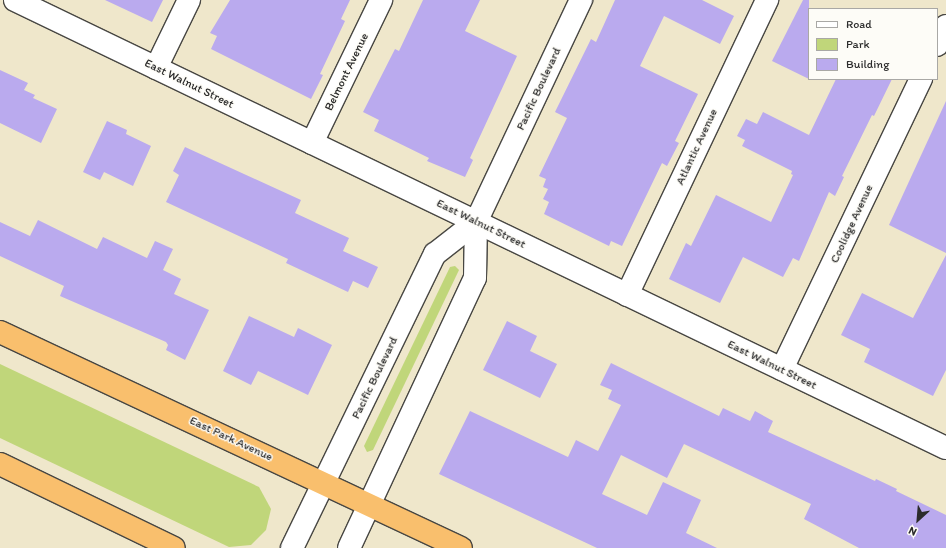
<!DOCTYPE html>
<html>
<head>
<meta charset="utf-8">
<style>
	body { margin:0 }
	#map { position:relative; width:946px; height:548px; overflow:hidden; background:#efe7cb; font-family:Itim,sans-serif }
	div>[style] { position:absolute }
	.green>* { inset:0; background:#c0d67a }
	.building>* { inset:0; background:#baaaee }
	.roads { filter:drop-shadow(1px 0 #484743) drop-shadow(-1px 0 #484743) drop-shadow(0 1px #484743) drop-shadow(0 -1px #484743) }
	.minor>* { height:22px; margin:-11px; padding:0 11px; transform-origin:11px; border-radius:11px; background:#fff }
	.highway>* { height:22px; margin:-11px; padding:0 11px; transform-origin:11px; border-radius:11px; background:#f9bf6d }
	span { translate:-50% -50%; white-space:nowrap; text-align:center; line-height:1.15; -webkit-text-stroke:3px #fdfcf7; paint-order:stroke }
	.street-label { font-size:12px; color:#2b2b2b }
	.legend { position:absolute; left:808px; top:8px; width:130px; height:72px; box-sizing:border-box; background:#fdfcf7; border:1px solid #a9a8a5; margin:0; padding:5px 7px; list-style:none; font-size:12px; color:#2b2b2b }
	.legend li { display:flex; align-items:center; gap:8px; height:20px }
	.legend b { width:20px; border:1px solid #a9a8a5 }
	.north { position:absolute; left:898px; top:500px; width:40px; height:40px; -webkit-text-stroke:3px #fdfcf7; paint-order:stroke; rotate:206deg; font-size:11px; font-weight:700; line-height:16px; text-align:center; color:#2b2b2b }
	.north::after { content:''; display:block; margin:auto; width:14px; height:18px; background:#2b2b2b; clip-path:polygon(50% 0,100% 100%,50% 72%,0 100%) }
</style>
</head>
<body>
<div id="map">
	<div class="green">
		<i style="clip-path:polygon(455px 266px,459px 270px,373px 450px,367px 452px,364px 446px,450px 267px)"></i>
		<i style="clip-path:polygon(0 364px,259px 487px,271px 509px,266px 530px,251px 545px,229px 547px,0 438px)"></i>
	</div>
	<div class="building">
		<i style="clip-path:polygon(105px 0,163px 0,152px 22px)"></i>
		<i style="clip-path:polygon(230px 0,350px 0,341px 19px,345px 21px,320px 74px,323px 75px,311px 99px,211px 49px,217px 36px,210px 33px)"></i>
		<i style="clip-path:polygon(423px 0,480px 0,465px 31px,517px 56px,470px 158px,473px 160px,465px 177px,427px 161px,429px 158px,374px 131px,379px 120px,363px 112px,395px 49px,399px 51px)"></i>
		<i style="clip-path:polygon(615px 0,702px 0,734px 16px,720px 44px,664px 16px,640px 66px,698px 94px,675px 141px,679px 143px,667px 166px,662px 163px,622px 246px,611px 241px,609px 246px,544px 214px,549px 202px,543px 199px,548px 189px,543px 187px,546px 179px,539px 176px,567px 118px,555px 112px,591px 39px,596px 42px)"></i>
		<i style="clip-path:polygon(803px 0,809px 0,809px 79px,772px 61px)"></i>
		<i style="clip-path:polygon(0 70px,28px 83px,24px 90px,35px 95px,33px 98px,57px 109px,41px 143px,0 123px)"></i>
		<i style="clip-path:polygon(836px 79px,892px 79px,874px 116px,872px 115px,842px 176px,844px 177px,835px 196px,829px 192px,799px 261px,793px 258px,783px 277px,743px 257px,720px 303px,669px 279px,686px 243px,691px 246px,716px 195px,771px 222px,793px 175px,791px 174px,792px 171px,742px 146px,745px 140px,737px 136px,746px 119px,757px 124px,763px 112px,809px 135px)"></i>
		<i style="clip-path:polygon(946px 101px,946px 253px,889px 225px)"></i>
		<i style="clip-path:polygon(107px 121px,127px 130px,126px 134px,151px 146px,133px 186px,104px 172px,100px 180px,83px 172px)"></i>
		<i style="clip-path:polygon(185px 147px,301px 200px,295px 213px,349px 238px,343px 251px,378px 267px,368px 288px,353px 281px,348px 292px,286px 263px,288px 259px,166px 202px,179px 175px,173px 171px)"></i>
		<i style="clip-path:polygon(38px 220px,97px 249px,103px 237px,147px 258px,155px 241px,173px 249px,163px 270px,181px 279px,174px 294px,209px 310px,185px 360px,166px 350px,168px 345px,166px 342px,60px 296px,64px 286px,0 256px,0 222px,30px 236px)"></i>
		<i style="clip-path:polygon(946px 255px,946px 370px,933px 396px,864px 362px,870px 349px,841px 335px,862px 293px,913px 318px)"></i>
		<i style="clip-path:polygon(249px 316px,294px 337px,298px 328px,332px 345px,308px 395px,258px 371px,251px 385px,223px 371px)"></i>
		<i style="clip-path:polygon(507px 321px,537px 336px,530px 351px,557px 364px,540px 398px,483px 370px)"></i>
		<i style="clip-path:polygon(611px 363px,719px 416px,723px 408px,750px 421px,755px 411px,773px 421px,768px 432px,875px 481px,876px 479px,897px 489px,896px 491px,946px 515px,946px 548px,859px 548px,804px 519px,811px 504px,684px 444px,667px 478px,621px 455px,602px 494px,647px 515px,663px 482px,701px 500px,686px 533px,717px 548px,597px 548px,439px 474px,470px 411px,568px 457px,576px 440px,598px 451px,621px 405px,608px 399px,612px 390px,600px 385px)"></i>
	</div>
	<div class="roads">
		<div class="minor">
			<i style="left:15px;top:0;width:1033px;rotate:25.7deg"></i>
			<i style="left:937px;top:45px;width:21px;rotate:-65deg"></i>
			<i style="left:156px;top:68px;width:76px;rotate:-64.1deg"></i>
			<i style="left:312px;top:143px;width:159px;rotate:-64.2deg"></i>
			<i style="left:627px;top:295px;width:327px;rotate:-64.6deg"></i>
			<i style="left:782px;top:369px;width:322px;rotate:-64.4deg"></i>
			<i style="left:292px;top:548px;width:327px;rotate:-64.1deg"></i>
			<i style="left:435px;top:254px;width:52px;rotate:-38deg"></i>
			<i style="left:349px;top:548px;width:298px;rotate:-65deg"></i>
			<i style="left:475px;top:278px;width:56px;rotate:-89deg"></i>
			<i style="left:476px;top:222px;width:246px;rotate:-64.7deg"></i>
		</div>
		<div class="highway">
			<i style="left:0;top:332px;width:509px;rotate:25.11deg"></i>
			<i style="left:0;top:464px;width:193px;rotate:25.8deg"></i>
		</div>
	</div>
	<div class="street-label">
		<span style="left:347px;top:72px;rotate:-64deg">Belmont Avenue</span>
		<span style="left:189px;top:84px;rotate:26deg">East Walnut Street</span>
		<span style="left:539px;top:89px;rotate:-65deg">Pacific Boulevard</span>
		<span style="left:697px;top:147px;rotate:-65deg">Atlantic Avenue</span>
		<span style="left:481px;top:224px;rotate:26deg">East Walnut Street</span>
		<span style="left:852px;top:224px;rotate:-65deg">Coolidge Avenue</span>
		<span style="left:772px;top:365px;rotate:26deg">East Walnut Street</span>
		<span style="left:375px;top:378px;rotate:-64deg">Pacific Boulevard</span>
		<span style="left:231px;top:439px;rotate:25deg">East Park Avenue</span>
	</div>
	<ul class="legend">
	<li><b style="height:5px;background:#fff"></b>Road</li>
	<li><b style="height:11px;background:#c0d67a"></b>Park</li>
	<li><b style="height:11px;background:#baaaee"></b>Building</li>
	</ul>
	<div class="north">N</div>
</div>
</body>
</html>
